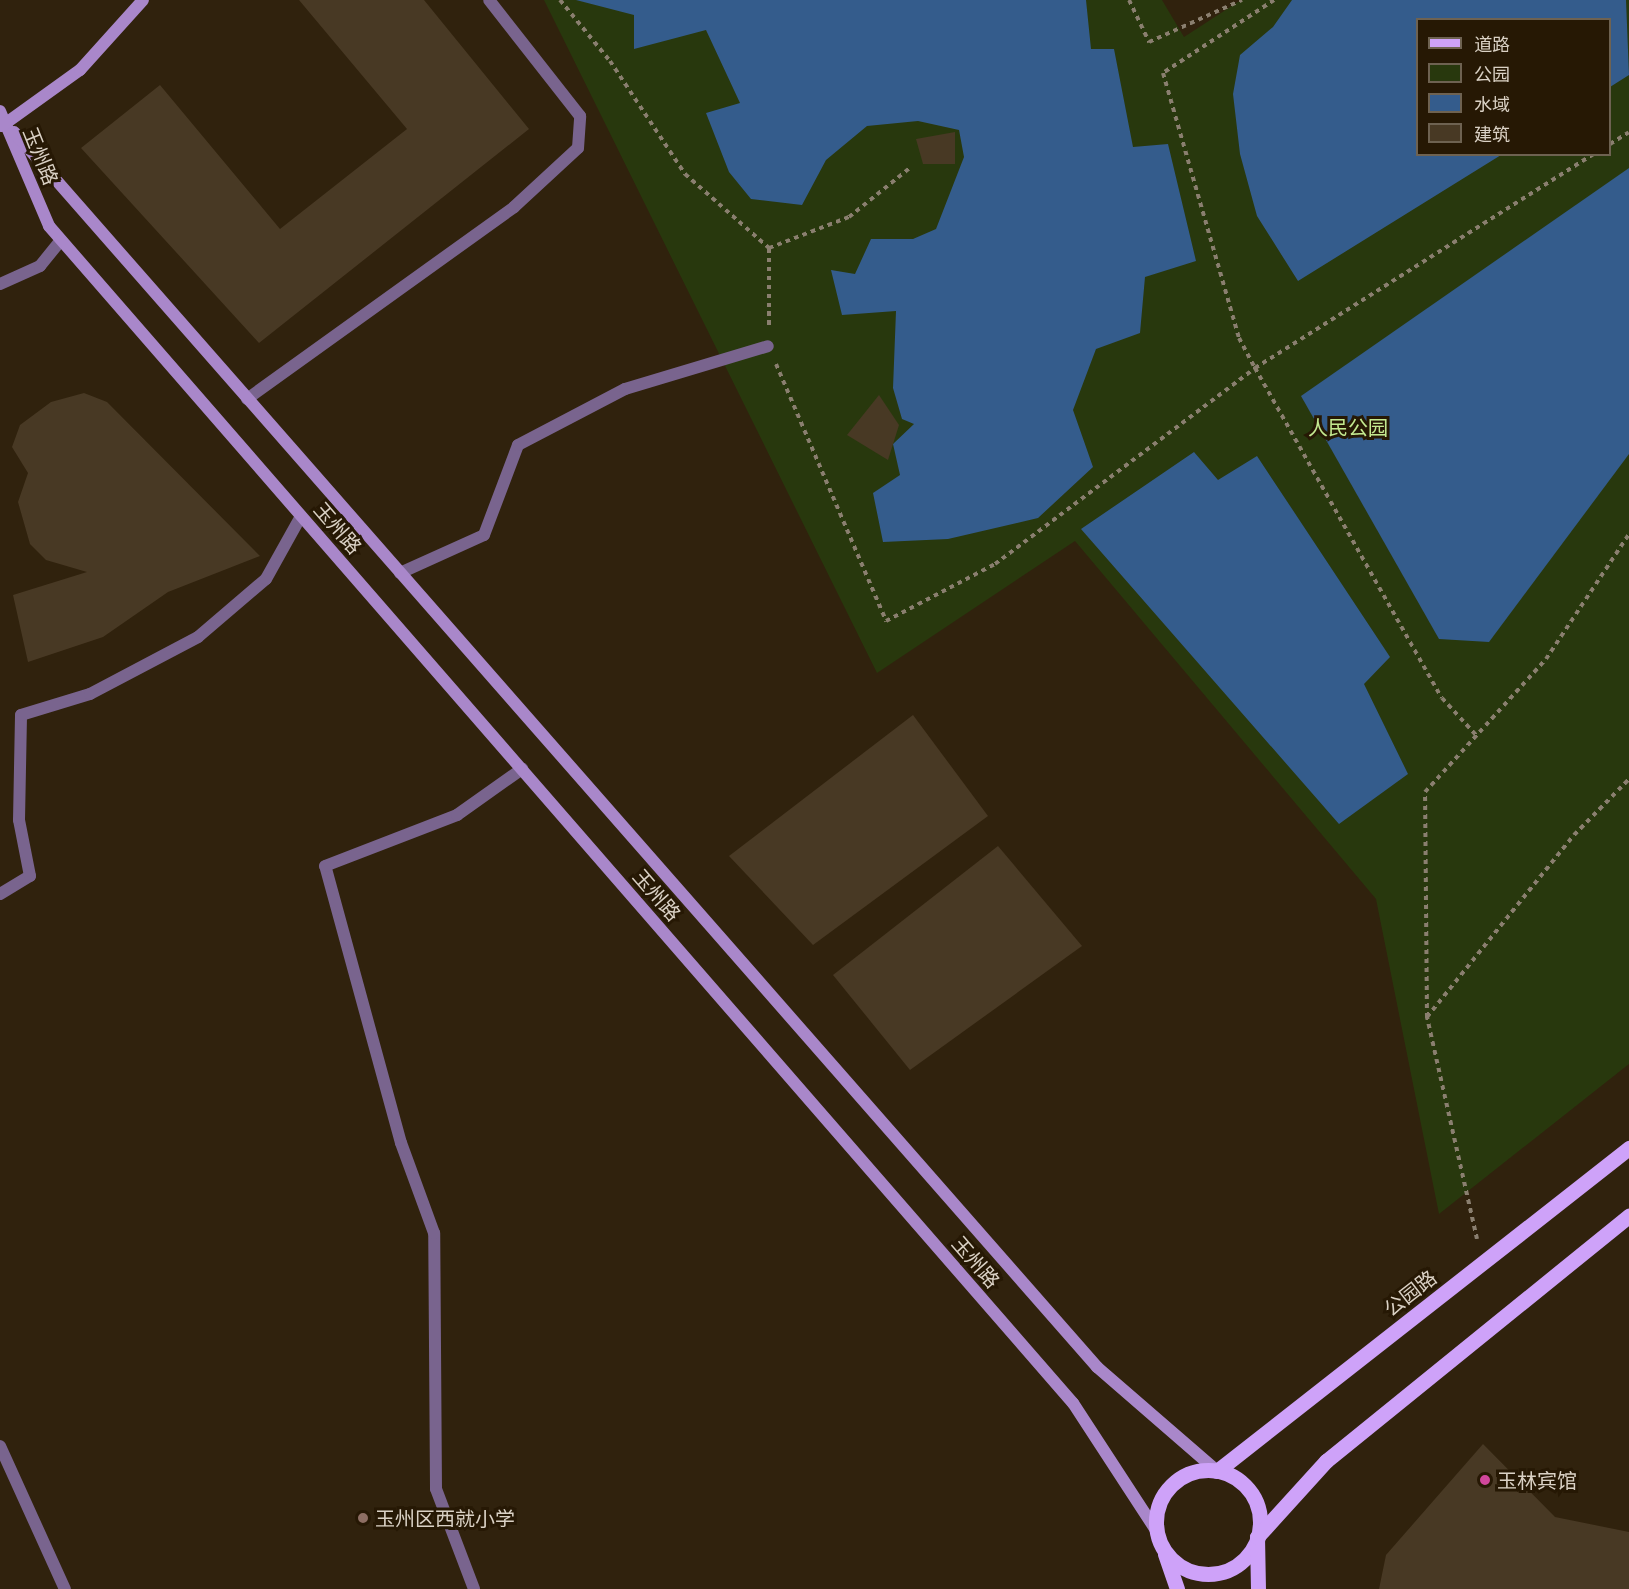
<!DOCTYPE html>
<html>
<head>
<meta charset="utf-8">
<style>
	body { margin:0 }
	#map { position:relative; width:1629px; height:1589px; overflow:hidden; background:#30220d; font-family:"Exo 2","Noto Sans SC",sans-serif }
	div>[style] { position:absolute }
	.green>* { inset:0; background:#28380d }
	.water>* { inset:0; background:#345c8c }
	.building>* { inset:0; background:#483924 }
	.path>* { height:4px; margin-top:-2px; transform-origin:0; background:repeating-linear-gradient(90deg,#8a7f6f 0 4.5px,transparent 0 9px) }
	.lane>* { height:12px; margin:-6px; padding:0 6px; transform-origin:6px; border-radius:6px; background:#79648e }
	.street>* { height:12px; margin:-6px; padding:0 6px; transform-origin:6px; border-radius:6px; background:#79648e }
	.secondary>* { height:12px; margin:-6px; padding:0 6px; transform-origin:6px; border-radius:6px; background:#a987ca }
	.primary>* { height:15px; margin:-7.5px; padding:0 7.5px; transform-origin:7.5px; border-radius:7.5px; background:#cea2f9 }
	.primary>.ring { margin:-7.5px; padding:0; box-sizing:content-box; background:none; border:15px solid #cea2f9; border-radius:50% }
	.dots>* { width:16px; height:16px; translate:-50% -50%; box-sizing:border-box; border:3px solid #261804; border-radius:50% }
	span { translate:-50% -50%; white-space:nowrap; text-align:center; line-height:1.15; -webkit-text-stroke:6px #261804; paint-order:stroke }
	.street-label { font-size:20px; color:#dad1c5 }
	.park-label { font-size:20px; color:#c3e990 }
	.poi-label { font-size:20px; color:#dad1c5 }
	.left { translate:0 -50%; text-align:left }
	.legend { position:absolute; left:1416px; top:18px; width:195px; height:138px; box-sizing:border-box; background:#261804; border:2px solid #6e6251; margin:0; padding:8px 10px; list-style:none; font-size:18px; color:#dad1c5 }
	.legend li { display:flex; align-items:center; gap:12px; height:30px }
	.legend b { width:30px; border:2px solid #6e6251 }
</style>
</head>
<body>
<div id="map">
	<div class="green">
		<i style="clip-path:polygon(evenodd,544px 0,1162px 0,1184px 37px,1241px 0,1629px 0,1629px 1064px,1439px 1214px,1376px 899px,1075px 541px,877px 673px,544px 0,1418px 20px,1610px 20px,1610px 154px,1418px 154px,1418px 20px)"></i>
	</div>
	<div class="water">
		<i style="clip-path:polygon(576px 0,1086px 0,1091px 49px,1114px 49px,1133px 147px,1168px 144px,1196px 261px,1145px 277px,1140px 333px,1096px 349px,1073px 410px,1093px 467px,1038px 518px,948px 539px,883px 542px,873px 493px,900px 475px,893px 444px,914px 424px,902px 419px,893px 388px,896px 311px,842px 315px,831px 270px,855px 274px,871px 239px,913px 239px,936px 229px,964px 157px,959px 130px,918px 121px,867px 126px,826px 160px,802px 205px,751px 199px,729px 172px,706px 113px,740px 103px,706px 30px,634px 49px,634px 15px)"></i>
		<i style="clip-path:polygon(1292px 0,1626px 0,1629px 75px,1610px 87px,1610px 20px,1418px 20px,1418px 154px,1501px 155px,1298px 281px,1257px 216px,1240px 154px,1233px 94px,1240px 55px,1273px 27px)"></i>
		<i style="clip-path:polygon(1629px 168px,1629px 454px,1489px 642px,1439px 639px,1301px 396px)"></i>
		<i style="clip-path:polygon(1194px 452px,1218px 480px,1257px 456px,1390px 657px,1364px 684px,1408px 774px,1339px 824px,1081px 529px)"></i>
	</div>
	<div class="building">
		<i style="clip-path:polygon(299px 0,424px 0,529px 129px,259px 343px,81px 148px,160px 85px,280px 229px,407px 129px)"></i>
		<i style="clip-path:polygon(955px 132px,955px 164px,923px 164px,916px 139px)"></i>
		<i style="clip-path:polygon(84px 393px,107px 402px,260px 556px,168px 592px,103px 637px,28px 662px,13px 595px,87px 572px,46px 560px,30px 544px,18px 502px,28px 473px,12px 447px,20px 425px,51px 402px)"></i>
		<i style="clip-path:polygon(879px 395px,899px 425px,888px 460px,847px 435px)"></i>
		<i style="clip-path:polygon(913px 715px,988px 816px,813px 945px,729px 856px)"></i>
		<i style="clip-path:polygon(998px 846px,1082px 946px,910px 1070px,833px 975px)"></i>
		<i style="clip-path:polygon(1483px 1444px,1555px 1517px,1629px 1532px,1629px 1589px,1379px 1589px,1386px 1555px)"></i>
	</div>
	<div class="path">
		<i style="left:560px;top:0;width:79px;rotate:50.7deg"></i>
		<i style="left:610px;top:61px;width:136px;rotate:56.4deg"></i>
		<i style="left:685px;top:174px;width:112px;rotate:41.4deg"></i>
		<i style="left:1129px;top:0;width:47px;rotate:64.5deg"></i>
		<i style="left:1149px;top:42px;width:102px;rotate:-24.3deg"></i>
		<i style="left:1274px;top:0;width:133px;rotate:146.7deg"></i>
		<i style="left:1163px;top:73px;width:276px;rotate:74deg"></i>
		<i style="left:1239px;top:338px;width:34px;rotate:62deg"></i>
		<i style="left:1255px;top:368px;width:400px;rotate:-32.3deg"></i>
		<i style="left:1610px;top:144px;width:22px;rotate:-32deg"></i>
		<i style="left:769px;top:325px;width:77px;rotate:-90deg"></i>
		<i style="left:769px;top:248px;width:86px;rotate:-21.2deg"></i>
		<i style="left:849px;top:217px;width:80px;rotate:-38.9deg"></i>
		<i style="left:776px;top:364px;width:280px;rotate:66.8deg"></i>
		<i style="left:886px;top:621px;width:123px;rotate:-27.6deg"></i>
		<i style="left:995px;top:564px;width:326px;rotate:-37deg"></i>
		<i style="left:1255px;top:368px;width:379px;rotate:60.5deg"></i>
		<i style="left:1442px;top:698px;width:52px;rotate:47.4deg"></i>
		<i style="left:1427px;top:1017px;width:225px;rotate:-90.5deg"></i>
		<i style="left:1425px;top:792px;width:180px;rotate:-47.7deg"></i>
		<i style="left:1546px;top:659px;width:150px;rotate:-56.4deg"></i>
		<i style="left:1477px;top:1239px;width:228px;rotate:-102.7deg"></i>
		<i style="left:1427px;top:1017px;width:234px;rotate:-51.1deg"></i>
		<i style="left:1574px;top:835px;width:78px;rotate:-45.5deg"></i>
	</div>
	<div class="lane">
		<i style="left:0;top:284px;width:44px;rotate:-24.2deg"></i>
		<i style="left:40px;top:266px;width:33px;rotate:-51deg"></i>
		<i style="left:0;top:894px;width:35px;rotate:-31deg"></i>
		<i style="left:30px;top:876px;width:57px;rotate:-101.1deg"></i>
		<i style="left:19px;top:820px;width:105px;rotate:-88.9deg"></i>
		<i style="left:21px;top:715px;width:72px;rotate:-16.9deg"></i>
		<i style="left:90px;top:694px;width:122px;rotate:-27.8deg"></i>
		<i style="left:198px;top:637px;width:89px;rotate:-40.5deg"></i>
		<i style="left:266px;top:579px;width:72px;rotate:-60.9deg"></i>
		<i style="left:474px;top:1589px;width:107px;rotate:-110.8deg"></i>
		<i style="left:436px;top:1489px;width:256px;rotate:-90.4deg"></i>
		<i style="left:434px;top:1233px;width:96px;rotate:-110.1deg"></i>
		<i style="left:401px;top:1143px;width:287px;rotate:-105.3deg"></i>
		<i style="left:325px;top:866px;width:142px;rotate:-21.1deg"></i>
		<i style="left:457px;top:815px;width:80px;rotate:-35.3deg"></i>
	</div>
	<div class="street">
		<i style="left:247px;top:399px;width:329px;rotate:-35.7deg"></i>
		<i style="left:514px;top:207px;width:87px;rotate:-42.7deg"></i>
		<i style="left:578px;top:148px;width:32px;rotate:-86deg"></i>
		<i style="left:580px;top:116px;width:147px;rotate:-128.1deg"></i>
		<i style="left:400px;top:573px;width:92px;rotate:-24.3deg"></i>
		<i style="left:484px;top:535px;width:96px;rotate:-69.3deg"></i>
		<i style="left:518px;top:445px;width:121px;rotate:-27.6deg"></i>
		<i style="left:625px;top:389px;width:149px;rotate:-16.7deg"></i>
		<i style="left:0;top:1446px;width:157px;rotate:65.6deg"></i>
	</div>
	<div class="secondary">
		<i style="left:0;top:111px;width:125px;rotate:66.9deg"></i>
		<i style="left:49px;top:226px;width:1560px;rotate:48.98deg"></i>
		<i style="left:1073px;top:1403px;width:154px;rotate:56.9deg"></i>
		<i style="left:2px;top:126px;width:96px;rotate:-35.7deg"></i>
		<i style="left:80px;top:70px;width:94px;rotate:-48deg"></i>
		<i style="left:14px;top:132px;width:1643px;rotate:48.75deg"></i>
		<i style="left:1097px;top:1367px;width:159px;rotate:40.9deg"></i>
	</div>
	<div class="primary">
		<i class="ring" style="left:1156px;top:1470px;width:89px;height:89px"></i>
		<i style="left:1217px;top:1471px;width:524px;rotate:-38.1deg"></i>
		<i style="left:1165px;top:1554px;width:37px;rotate:71deg"></i>
		<i style="left:1258px;top:1589px;width:52px;rotate:-91.1deg"></i>
		<i style="left:1257px;top:1537px;width:103px;rotate:-47.8deg"></i>
		<i style="left:1326px;top:1461px;width:390px;rotate:-39deg"></i>
	</div>
	<div class="dots">
		<i style="left:1485px;top:1480px;background:#d1479c"></i>
		<i style="left:363px;top:1518px;background:#8d6e63"></i>
	</div>
	<div class="street-label">
		<span style="left:41px;top:156px;rotate:68deg">玉州路</span>
		<span style="left:338px;top:528px;rotate:49deg">玉州路</span>
		<span style="left:657px;top:895px;rotate:49deg">玉州路</span>
		<span style="left:976px;top:1262px;rotate:49deg">玉州路</span>
		<span style="left:1410px;top:1293px;rotate:-38deg">公园路</span>
	</div>
	<div class="park-label">
		<span style="left:1348px;top:427px">人民公园</span>
	</div>
	<div class="poi-label">
		<span class="left" style="left:1497px;top:1480px">玉林宾馆</span>
		<span class="left" style="left:375px;top:1518px">玉州区西就小学</span>
	</div>
	<ul class="legend">
	<li><b style="height:8px;background:#cea2f9"></b>道路</li>
	<li><b style="height:16px;background:#28380d"></b>公园</li>
	<li><b style="height:16px;background:#345c8c"></b>水域</li>
	<li><b style="height:16px;background:#483924"></b>建筑</li>
	</ul>
</div>
</body>
</html>
